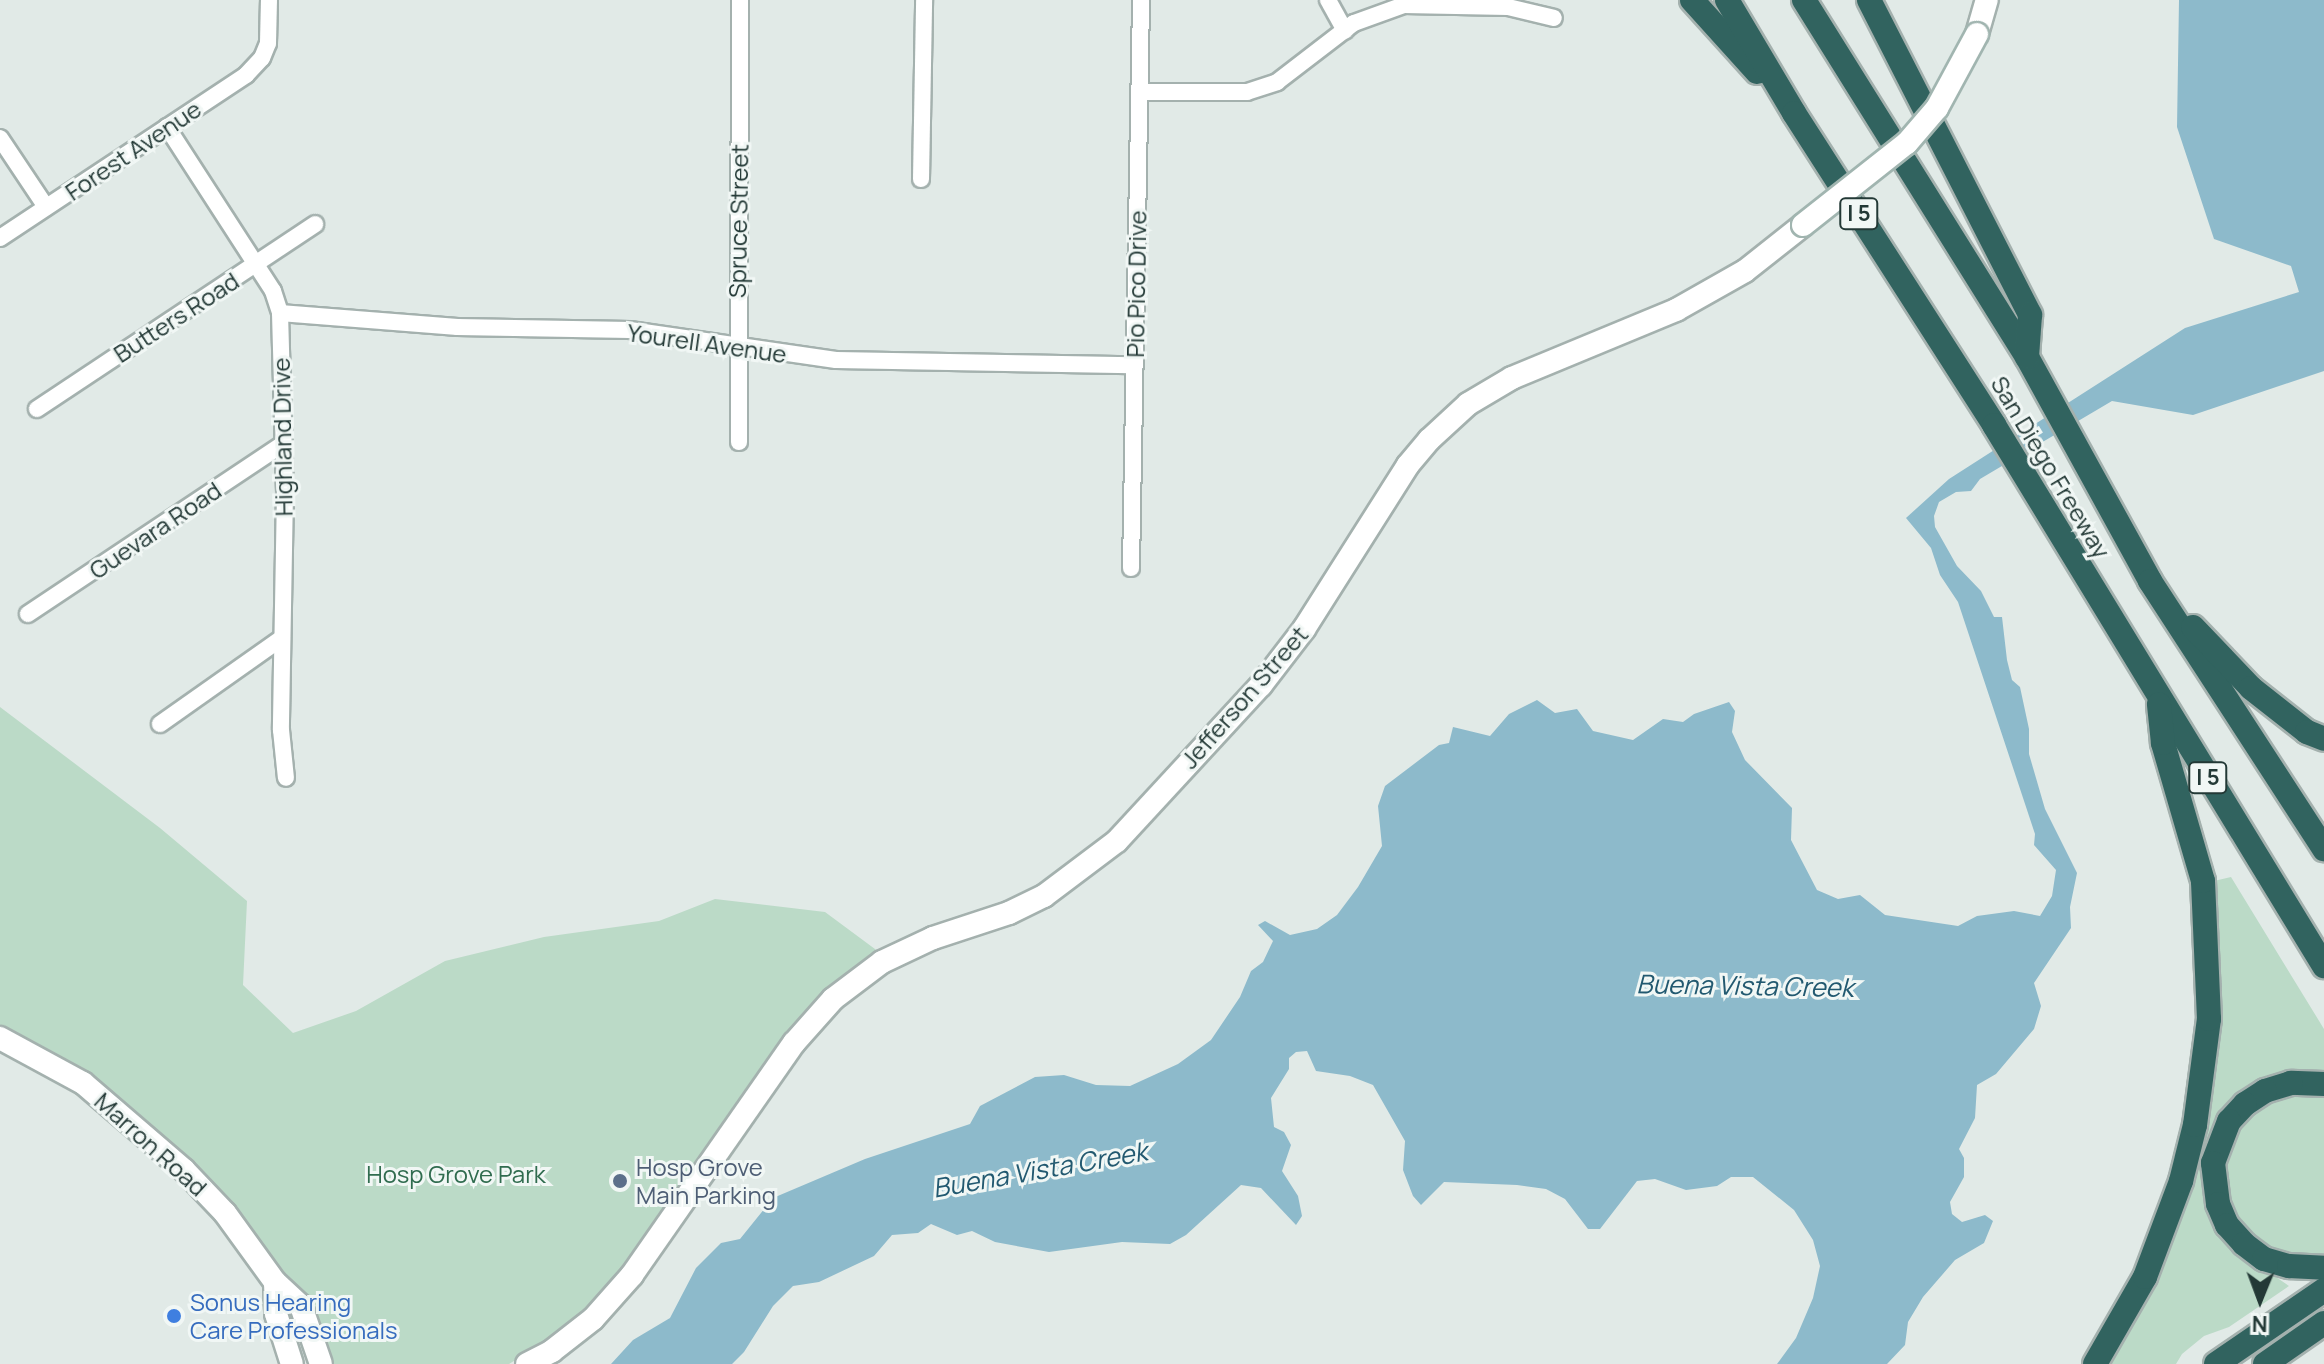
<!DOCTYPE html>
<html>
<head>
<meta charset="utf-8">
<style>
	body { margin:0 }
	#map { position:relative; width:2324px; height:1364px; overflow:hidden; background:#e1eae7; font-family:Manrope,sans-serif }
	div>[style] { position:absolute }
	.green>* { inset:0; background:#bbdac7 }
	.water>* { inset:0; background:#8dbacb }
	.roads { filter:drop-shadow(2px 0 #a4b1ae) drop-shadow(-2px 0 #a4b1ae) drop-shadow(0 2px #a4b1ae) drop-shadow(0 -2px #a4b1ae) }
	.minor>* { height:16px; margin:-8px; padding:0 8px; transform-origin:8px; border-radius:8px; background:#fff }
	.secondary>* { height:22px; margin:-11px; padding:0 11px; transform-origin:11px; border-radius:11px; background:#fff }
	.motorway>* { height:24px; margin:-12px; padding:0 12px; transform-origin:12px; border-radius:12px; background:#31635f }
	.bridges { filter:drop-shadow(2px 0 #a1b5b0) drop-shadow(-2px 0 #a1b5b0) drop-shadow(0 2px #a1b5b0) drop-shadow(0 -2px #a1b5b0) }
	.secondary-bridge>* { height:22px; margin:-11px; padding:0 11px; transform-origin:11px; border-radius:11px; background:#fff }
	.dots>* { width:22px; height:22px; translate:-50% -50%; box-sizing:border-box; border:4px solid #f1f7f5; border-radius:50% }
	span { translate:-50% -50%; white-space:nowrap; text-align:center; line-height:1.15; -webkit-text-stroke:6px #f1f7f5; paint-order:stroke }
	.shield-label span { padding:2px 6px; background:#f1f7f5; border:2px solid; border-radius:6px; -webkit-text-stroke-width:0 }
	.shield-label { font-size:22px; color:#233936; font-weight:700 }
	.street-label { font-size:24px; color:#233936 }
	.service-label { font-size:24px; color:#4e5e75 }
	.left { translate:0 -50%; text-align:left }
	.park-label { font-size:24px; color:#306c4f }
	.shop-label { font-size:24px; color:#366cbe }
	.water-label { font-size:26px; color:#225970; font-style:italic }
	.north { position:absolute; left:2220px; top:1260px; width:80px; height:80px; -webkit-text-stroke:6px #f1f7f5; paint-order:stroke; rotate:181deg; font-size:22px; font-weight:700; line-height:32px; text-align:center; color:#233936 }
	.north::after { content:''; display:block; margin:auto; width:28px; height:36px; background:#233936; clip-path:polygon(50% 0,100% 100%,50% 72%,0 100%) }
</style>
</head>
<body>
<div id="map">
	<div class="green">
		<i style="clip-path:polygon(0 707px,160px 828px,247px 901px,243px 985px,293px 1033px,356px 1011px,445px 961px,544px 937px,659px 921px,715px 899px,825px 912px,879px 952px,622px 1275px,576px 1323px,509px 1364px,316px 1364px,295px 1306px,232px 1210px,0 1031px)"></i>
		<i style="clip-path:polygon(2231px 877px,2324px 1029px,2324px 1076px,2215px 1128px,2238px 1251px,2289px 1286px,2229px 1327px,2204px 1336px,2182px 1354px,2176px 1364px,2106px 1364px,2175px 1222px,2180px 1223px,2202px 1150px,2220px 1039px,2220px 945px,2214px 881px)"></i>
		<i style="clip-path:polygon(2289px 1092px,2324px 1094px,2324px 1258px,2297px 1259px,2268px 1250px,2251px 1239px,2229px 1208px,2222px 1167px,2244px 1116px)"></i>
	</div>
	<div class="water">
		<i style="clip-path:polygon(2179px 0,2324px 0,2324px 371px,2193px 415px,2112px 401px,1980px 479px,1971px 491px,1956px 492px,1939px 502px,1934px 516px,1935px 527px,1957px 566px,1981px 591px,1994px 617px,2002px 617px,2007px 660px,2012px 680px,2020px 687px,2029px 729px,2029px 754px,2045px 809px,2077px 873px,2070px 907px,2071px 928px,2034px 983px,2041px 1006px,2034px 1029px,1996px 1074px,1977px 1085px,1975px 1118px,1959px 1149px,1964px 1158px,1964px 1177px,1950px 1202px,1952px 1214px,1962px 1222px,1985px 1215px,1993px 1221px,1984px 1243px,1955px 1260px,1923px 1297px,1908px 1322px,1905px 1345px,1887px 1364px,1777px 1364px,1796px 1338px,1813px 1298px,1820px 1266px,1813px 1240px,1794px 1210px,1753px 1177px,1731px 1177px,1717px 1186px,1686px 1190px,1655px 1179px,1637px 1181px,1600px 1229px,1588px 1229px,1565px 1199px,1546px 1189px,1517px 1185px,1444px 1182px,1421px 1205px,1413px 1196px,1403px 1170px,1405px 1141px,1373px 1085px,1350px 1076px,1316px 1071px,1307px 1051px,1296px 1052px,1289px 1058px,1289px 1069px,1271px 1098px,1274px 1127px,1284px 1132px,1291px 1145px,1282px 1171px,1298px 1196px,1302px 1216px,1296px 1225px,1261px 1188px,1241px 1185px,1186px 1235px,1170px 1244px,1122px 1242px,1049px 1252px,995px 1242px,972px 1231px,957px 1235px,931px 1224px,918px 1233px,892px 1235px,874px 1256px,819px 1282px,793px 1286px,773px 1306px,744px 1352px,732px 1364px,611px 1364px,633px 1340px,670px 1318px,696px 1268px,721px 1243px,740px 1239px,773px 1198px,865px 1159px,970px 1124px,980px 1106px,1035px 1077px,1064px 1075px,1096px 1085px,1130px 1086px,1178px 1064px,1211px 1040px,1240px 997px,1251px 971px,1263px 962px,1273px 941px,1258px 925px,1265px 921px,1290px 935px,1317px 929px,1337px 915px,1358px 887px,1382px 846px,1378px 806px,1385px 786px,1439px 745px,1449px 743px,1453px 727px,1490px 736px,1509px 714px,1537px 700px,1555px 713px,1577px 709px,1593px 731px,1633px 740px,1663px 719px,1683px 722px,1694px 714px,1729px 702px,1735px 711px,1732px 732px,1745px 760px,1792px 808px,1791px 840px,1817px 890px,1838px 899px,1860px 895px,1885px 915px,1958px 926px,1977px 916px,2014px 911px,2040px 916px,2052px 896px,2056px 870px,2034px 845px,2035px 834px,1958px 602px,1940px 575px,1931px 548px,1906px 518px,1949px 479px,2185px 328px,2299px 292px,2291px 266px,2214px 239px,2177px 127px)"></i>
	</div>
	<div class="roads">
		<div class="minor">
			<i style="left:1328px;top:0;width:35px;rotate:61deg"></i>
			<i style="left:1140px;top:92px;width:107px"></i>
			<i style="left:1247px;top:92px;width:32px;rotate:-18deg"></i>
			<i style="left:1277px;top:82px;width:97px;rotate:-37.5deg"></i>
			<i style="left:1354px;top:23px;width:53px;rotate:-19.8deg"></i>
			<i style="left:1404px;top:5px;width:104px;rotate:1.1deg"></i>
			<i style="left:1508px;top:7px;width:47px;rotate:13.4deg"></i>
			<i style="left:167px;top:127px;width:195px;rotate:57.1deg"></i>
			<i style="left:273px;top:291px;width:23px;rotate:72deg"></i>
			<i style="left:280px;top:313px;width:179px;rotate:88.4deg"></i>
			<i style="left:285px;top:492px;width:238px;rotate:91deg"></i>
			<i style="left:281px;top:730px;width:48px;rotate:84.1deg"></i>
			<i style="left:0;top:138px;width:83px;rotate:56.3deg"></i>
			<i style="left:921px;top:179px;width:179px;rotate:-89deg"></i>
			<i style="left:0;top:238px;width:295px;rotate:-33.5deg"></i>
			<i style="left:246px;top:75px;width:23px;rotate:-47deg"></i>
			<i style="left:262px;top:58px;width:16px;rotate:-68deg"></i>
			<i style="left:268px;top:43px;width:43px;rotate:-88.7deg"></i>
			<i style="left:280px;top:313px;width:178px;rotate:4.5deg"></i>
			<i style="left:457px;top:327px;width:173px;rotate:1deg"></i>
			<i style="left:630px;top:330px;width:208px;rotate:8.3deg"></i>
			<i style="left:836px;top:360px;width:299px;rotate:1deg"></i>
			<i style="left:37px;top:409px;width:334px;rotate:-33.6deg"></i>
			<i style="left:739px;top:442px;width:442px;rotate:-89.9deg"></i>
			<i style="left:1131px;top:568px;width:568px;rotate:-88.99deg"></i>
			<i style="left:28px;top:614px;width:304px;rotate:-33.7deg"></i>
			<i style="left:160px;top:724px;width:149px;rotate:-35.2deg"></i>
		</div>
		<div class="secondary">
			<i style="left:1977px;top:34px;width:35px;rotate:-74deg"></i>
			<i style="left:0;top:1038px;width:94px;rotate:28.5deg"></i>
			<i style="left:83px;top:1083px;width:133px;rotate:40.7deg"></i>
			<i style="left:184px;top:1170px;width:59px;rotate:46.4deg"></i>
			<i style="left:225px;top:1213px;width:85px;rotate:54.1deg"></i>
			<i style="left:275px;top:1282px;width:35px;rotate:43deg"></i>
			<i style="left:301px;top:1306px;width:61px;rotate:71deg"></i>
			<i style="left:275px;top:1282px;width:32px;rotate:88deg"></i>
			<i style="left:276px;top:1314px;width:52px;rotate:72.3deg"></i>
			<i style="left:527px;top:1364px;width:28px;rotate:-27deg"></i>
			<i style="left:552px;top:1351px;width:52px;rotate:-38deg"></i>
			<i style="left:593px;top:1319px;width:59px;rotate:-48.4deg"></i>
			<i style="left:632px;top:1275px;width:283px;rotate:-55.1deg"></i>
			<i style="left:794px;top:1043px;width:59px;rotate:-48.4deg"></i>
			<i style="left:833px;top:999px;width:61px;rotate:-37.1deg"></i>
			<i style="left:882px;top:962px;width:56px;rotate:-25.2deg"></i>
			<i style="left:933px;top:938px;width:80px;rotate:-18.2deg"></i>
			<i style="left:1009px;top:913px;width:39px;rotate:-26deg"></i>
			<i style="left:1044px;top:896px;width:91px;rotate:-37deg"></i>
			<i style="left:1117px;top:841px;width:212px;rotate:-47.3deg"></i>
			<i style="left:1261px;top:685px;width:71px;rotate:-52.5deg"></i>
			<i style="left:1304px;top:629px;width:194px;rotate:-57.6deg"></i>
			<i style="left:1408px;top:465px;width:33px;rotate:-50deg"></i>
			<i style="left:1429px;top:440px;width:53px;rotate:-42.7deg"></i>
			<i style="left:1468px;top:404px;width:51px;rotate:-30.6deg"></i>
			<i style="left:1512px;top:378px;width:178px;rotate:-22.5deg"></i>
			<i style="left:1676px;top:310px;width:79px;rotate:-29.5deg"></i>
			<i style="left:1745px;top:271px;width:74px;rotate:-38.4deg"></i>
		</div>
		<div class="motorway">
			<i style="left:1692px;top:0;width:97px;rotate:47.9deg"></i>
			<i style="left:1727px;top:0;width:131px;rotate:59.3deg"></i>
			<i style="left:1794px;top:113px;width:371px;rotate:57.3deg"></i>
			<i style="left:1994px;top:425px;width:634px;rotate:58.62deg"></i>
			<i style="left:1804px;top:0;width:421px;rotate:58deg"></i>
			<i style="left:2027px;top:357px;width:256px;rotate:61.2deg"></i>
			<i style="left:2150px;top:581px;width:320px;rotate:57deg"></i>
			<i style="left:1869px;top:0;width:354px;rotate:62.9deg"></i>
			<i style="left:2030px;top:315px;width:42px;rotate:94.1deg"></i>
			<i style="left:2193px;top:627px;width:84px;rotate:46.4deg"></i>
			<i style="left:2251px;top:688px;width:71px;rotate:38.2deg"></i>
			<i style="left:2307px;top:732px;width:18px;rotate:22deg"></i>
			<i style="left:2324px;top:1084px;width:33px;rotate:-178deg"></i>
			<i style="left:2291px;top:1083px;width:27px;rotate:163deg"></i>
			<i style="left:2265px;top:1091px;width:24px;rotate:147deg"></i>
			<i style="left:2245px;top:1104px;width:23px;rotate:133deg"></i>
			<i style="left:2229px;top:1121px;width:45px;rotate:110.9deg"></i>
			<i style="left:2213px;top:1163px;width:41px;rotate:83deg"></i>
			<i style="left:2218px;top:1204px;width:23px;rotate:67deg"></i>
			<i style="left:2227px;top:1225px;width:25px;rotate:48deg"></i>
			<i style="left:2244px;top:1244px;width:25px;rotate:37deg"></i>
			<i style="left:2264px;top:1259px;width:26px;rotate:16deg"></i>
			<i style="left:2289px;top:1266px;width:35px;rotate:3deg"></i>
			<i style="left:2095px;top:1364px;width:100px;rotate:-60.1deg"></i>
			<i style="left:2145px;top:1277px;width:103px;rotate:-69.4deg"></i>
			<i style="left:2181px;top:1181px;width:58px;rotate:-76deg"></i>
			<i style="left:2195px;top:1125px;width:107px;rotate:-82.5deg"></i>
			<i style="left:2209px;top:1019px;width:138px;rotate:-92.5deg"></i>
			<i style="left:2203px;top:881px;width:144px;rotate:-106.2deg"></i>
			<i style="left:2163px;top:743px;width:39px;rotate:-96deg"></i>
			<i style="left:2216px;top:1364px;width:131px;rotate:-34.4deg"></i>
			<i style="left:2265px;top:1364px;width:72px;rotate:-34.8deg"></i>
		</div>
	</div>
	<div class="bridges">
		<div class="secondary-bridge">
			<i style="left:1803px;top:225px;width:132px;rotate:-38.3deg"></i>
			<i style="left:1907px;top:143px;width:46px;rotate:-49.4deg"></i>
			<i style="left:1937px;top:108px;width:84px;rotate:-61.6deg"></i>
		</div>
	</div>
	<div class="dots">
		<i style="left:620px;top:1181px;background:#5c6f8a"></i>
		<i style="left:174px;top:1316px;background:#3f7fe0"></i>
	</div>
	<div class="shield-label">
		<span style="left:1859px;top:214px">I 5</span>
		<span style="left:2208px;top:778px">I 5</span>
	</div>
	<div class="street-label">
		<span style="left:133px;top:150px;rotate:-34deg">Forest Avenue</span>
		<span style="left:738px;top:221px;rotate:-89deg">Spruce Street</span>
		<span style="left:1136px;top:284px;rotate:-89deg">Pio Pico Drive</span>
		<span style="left:176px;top:317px;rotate:-33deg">Butters Road</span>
		<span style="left:707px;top:343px;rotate:8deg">Yourell Avenue</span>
		<span style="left:282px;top:437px;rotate:-91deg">Highland Drive</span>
		<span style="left:2051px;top:467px;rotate:59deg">San Diego Freeway</span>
		<span style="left:155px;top:530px;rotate:-34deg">Guevara Road</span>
		<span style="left:1244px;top:697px;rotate:-49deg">Jefferson Street</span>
		<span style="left:151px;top:1144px;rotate:42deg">Marron Road</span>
	</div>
	<div class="service-label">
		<span class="left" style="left:636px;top:1181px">Hosp Grove<br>Main Parking</span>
	</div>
	<div class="park-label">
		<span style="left:456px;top:1174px">Hosp Grove Park</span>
	</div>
	<div class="shop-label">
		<span class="left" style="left:190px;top:1316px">Sonus Hearing<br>Care Professionals</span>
	</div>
	<div class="water-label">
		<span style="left:1745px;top:986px;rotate:1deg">Buena Vista Creek</span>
		<span style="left:1040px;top:1170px;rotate:-10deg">Buena Vista Creek</span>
	</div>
	<div class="north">N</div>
</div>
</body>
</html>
